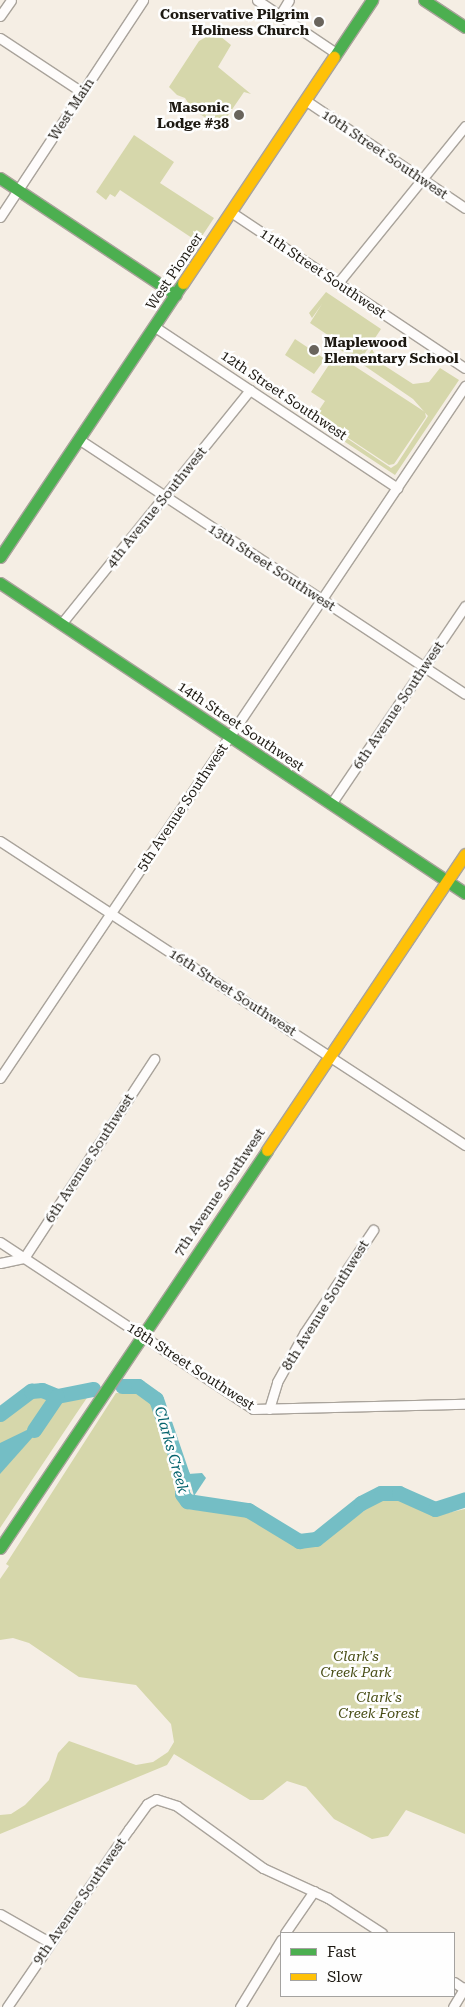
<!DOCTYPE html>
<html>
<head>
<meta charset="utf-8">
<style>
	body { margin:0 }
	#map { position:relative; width:465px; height:2007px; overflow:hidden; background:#f5eee4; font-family:"Roboto Serif",serif }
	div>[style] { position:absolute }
	.green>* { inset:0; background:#d6d7ab }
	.water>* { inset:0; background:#74bec5 }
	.river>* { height:15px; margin:-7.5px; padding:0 7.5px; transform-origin:7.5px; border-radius:7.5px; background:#74bec5 }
	.roads { filter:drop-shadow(1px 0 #a9a39b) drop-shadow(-1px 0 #a9a39b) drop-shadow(0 1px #a9a39b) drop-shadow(0 -1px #a9a39b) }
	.street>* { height:9px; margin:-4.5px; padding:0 4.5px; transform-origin:4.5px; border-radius:4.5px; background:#fefcfb }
	.fast>* { height:11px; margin:-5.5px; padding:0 5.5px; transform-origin:5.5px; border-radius:5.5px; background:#4caf50 }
	.slow>* { height:11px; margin:-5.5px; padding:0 5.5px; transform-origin:5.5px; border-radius:5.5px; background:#ffc107 }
	.dots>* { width:14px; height:14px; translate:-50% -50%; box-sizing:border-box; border:2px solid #fefefe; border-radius:50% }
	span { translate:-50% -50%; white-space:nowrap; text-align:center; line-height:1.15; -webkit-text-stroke:5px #fefefe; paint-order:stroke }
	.poi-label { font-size:14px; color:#1d1912; font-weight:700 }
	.right { translate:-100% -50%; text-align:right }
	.left { translate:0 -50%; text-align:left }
	.street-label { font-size:14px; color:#1d1912 }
	.park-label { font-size:14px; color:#484d15; font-style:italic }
	.water-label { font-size:15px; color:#04636d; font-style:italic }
	.legend { position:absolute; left:280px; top:1932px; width:175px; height:65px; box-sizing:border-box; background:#fefefe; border:1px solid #a4a2a0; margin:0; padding:6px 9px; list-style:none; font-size:15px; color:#1d1912 }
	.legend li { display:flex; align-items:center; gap:10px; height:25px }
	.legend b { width:25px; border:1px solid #a4a2a0 }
</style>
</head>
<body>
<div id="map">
	<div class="green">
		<i style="clip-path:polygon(215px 32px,231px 45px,218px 67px,251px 94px,244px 92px,220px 127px,192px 109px,185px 98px,177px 95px,169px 87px,199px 41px)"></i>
		<i style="clip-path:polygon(134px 135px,174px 162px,160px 183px,214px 218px,198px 242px,120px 190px,115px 197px,110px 194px,106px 200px,96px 192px)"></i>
		<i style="clip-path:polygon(326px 292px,381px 329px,359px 362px,339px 349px,341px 344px,310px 323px,322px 304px,312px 318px,309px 313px)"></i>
		<i style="clip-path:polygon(295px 339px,325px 359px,314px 374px,285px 355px)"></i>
		<i style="clip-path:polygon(372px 349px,379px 362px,413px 384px,429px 382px,440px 368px,459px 380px,395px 475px,256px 383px,259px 379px,391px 468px,397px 464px,428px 416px,413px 399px,362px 364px)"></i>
		<i style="clip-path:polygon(336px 354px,425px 412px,426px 417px,394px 464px,389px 465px,315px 416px,325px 401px,311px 392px)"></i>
		<i style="clip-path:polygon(93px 1389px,76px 1414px,0 1528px,0 1414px,31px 1391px,42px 1390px,57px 1396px)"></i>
		<i style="clip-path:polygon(139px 1392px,148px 1396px,157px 1410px,179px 1474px,180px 1500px,188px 1509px,248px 1516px,293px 1543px,304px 1546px,322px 1541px,382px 1498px,404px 1501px,434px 1516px,465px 1509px,465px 1834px,406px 1810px,388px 1836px,372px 1839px,334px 1819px,306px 1787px,287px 1781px,263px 1800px,250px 1800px,174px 1754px,167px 1765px,0 1834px,0 1815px,11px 1814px,25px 1805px,49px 1780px,58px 1753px,69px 1741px,136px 1765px,153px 1762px,168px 1752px,174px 1742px,171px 1724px,136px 1685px,79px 1677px,29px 1643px,13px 1638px,0 1640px,0 1579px,9px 1566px,6px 1564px,116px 1393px)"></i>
	</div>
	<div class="water">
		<i style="clip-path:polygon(31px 1428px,34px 1433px,32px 1438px,0 1474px,0 1443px)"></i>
		<i style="clip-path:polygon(202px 1473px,206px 1478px,194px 1496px,188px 1474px)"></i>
	</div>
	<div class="river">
		<i style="left:122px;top:1386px;width:16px"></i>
		<i style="left:138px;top:1386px;width:22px;rotate:36deg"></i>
		<i style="left:156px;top:1399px;width:80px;rotate:71.1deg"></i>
		<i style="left:182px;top:1475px;width:19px;rotate:90deg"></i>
		<i style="left:182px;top:1494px;width:9px;rotate:54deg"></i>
		<i style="left:187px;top:1501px;width:62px;rotate:8.4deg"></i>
		<i style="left:248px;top:1510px;width:60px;rotate:31.3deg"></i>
		<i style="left:299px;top:1541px;width:17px;rotate:-7deg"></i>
		<i style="left:316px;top:1539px;width:58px;rotate:-38.7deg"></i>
		<i style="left:361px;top:1503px;width:22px;rotate:-27deg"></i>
		<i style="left:381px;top:1493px;width:18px"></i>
		<i style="left:399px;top:1493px;width:39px;rotate:24deg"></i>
		<i style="left:435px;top:1509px;width:32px;rotate:-18deg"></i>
		<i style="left:0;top:1414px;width:39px;rotate:-37deg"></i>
		<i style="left:31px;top:1391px;width:11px;rotate:-5deg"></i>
		<i style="left:42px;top:1390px;width:16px;rotate:22deg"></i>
		<i style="left:57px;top:1396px;width:37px;rotate:-11deg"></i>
		<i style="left:34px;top:1430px;width:41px;rotate:-55.9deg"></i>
	</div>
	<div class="roads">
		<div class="street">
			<i style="left:257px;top:0;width:95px;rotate:33.9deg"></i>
			<i style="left:280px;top:15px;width:17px;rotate:-59deg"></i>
			<i style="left:0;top:16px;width:19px;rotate:-55deg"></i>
			<i style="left:0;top:38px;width:98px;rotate:33.4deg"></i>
			<i style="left:305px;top:100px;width:193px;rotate:34deg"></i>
			<i style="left:231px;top:212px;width:281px;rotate:33.7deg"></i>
			<i style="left:0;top:217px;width:260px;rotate:-56.6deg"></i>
			<i style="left:338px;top:283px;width:202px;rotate:-51deg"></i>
			<i style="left:155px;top:327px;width:291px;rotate:33.6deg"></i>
			<i style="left:80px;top:440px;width:461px;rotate:33.4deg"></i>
			<i style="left:61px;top:624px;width:301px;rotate:-51.1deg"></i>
			<i style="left:331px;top:804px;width:239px;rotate:-55.9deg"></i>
			<i style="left:0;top:841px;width:556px;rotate:33.18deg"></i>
			<i style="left:0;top:1078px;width:834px;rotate:-56.1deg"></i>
			<i style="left:0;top:1242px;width:303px;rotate:33.4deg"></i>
			<i style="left:253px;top:1409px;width:212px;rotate:-1.4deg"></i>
			<i style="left:0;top:1263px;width:25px;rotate:-12deg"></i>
			<i style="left:24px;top:1258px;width:238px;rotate:-56.8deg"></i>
			<i style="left:269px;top:1409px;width:28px;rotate:-73deg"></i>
			<i style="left:277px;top:1382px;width:57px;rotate:-60.8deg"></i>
			<i style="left:305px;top:1332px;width:123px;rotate:-56.3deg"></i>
			<i style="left:0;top:1914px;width:56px;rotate:29.7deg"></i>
			<i style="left:285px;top:1933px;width:51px;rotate:-55.4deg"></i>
			<i style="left:454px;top:1982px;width:11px;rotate:34deg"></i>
			<i style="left:7px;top:2007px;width:216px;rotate:-55.6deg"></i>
			<i style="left:129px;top:1829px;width:31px;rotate:-54deg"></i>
			<i style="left:147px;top:1804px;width:10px;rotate:-29deg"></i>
			<i style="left:156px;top:1799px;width:22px;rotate:18deg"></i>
			<i style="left:177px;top:1806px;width:106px;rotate:35.8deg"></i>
			<i style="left:263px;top:1868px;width:72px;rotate:24.8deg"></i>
			<i style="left:328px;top:1898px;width:64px;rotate:32.9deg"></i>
			<i style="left:240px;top:2007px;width:79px;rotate:-58.5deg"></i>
			<i style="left:453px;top:2007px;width:23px;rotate:-59deg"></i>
		</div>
		<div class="fast">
			<i style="left:424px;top:0;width:49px;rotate:33.4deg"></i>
			<i style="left:334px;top:57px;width:69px;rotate:-56.3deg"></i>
			<i style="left:0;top:178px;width:211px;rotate:33.6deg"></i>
			<i style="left:0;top:557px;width:329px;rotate:-56.3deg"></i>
			<i style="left:0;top:583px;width:559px;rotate:33.69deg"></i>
			<i style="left:0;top:1548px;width:479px;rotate:-56.1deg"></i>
		</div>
		<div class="slow">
			<i style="left:183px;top:283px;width:272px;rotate:-56.3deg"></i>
			<i style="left:267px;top:1150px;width:356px;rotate:-56.2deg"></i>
		</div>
	</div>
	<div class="dots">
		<i style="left:319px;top:22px;background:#69645c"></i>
		<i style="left:239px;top:115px;background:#69645c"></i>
		<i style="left:314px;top:350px;background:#69645c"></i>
	</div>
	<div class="poi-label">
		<span class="right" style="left:309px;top:22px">Conservative Pilgrim<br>Holiness Church</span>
		<span class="right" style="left:229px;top:115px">Masonic<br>Lodge #38</span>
		<span class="left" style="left:324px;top:350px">Maplewood<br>Elementary School</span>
	</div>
	<div class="street-label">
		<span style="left:71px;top:109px;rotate:-57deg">West Main</span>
		<span style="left:385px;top:154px;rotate:34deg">10th Street Southwest</span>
		<span style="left:174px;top:271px;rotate:-56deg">West Pioneer</span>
		<span style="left:323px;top:273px;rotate:34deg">11th Street Southwest</span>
		<span style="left:284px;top:395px;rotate:34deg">12th Street Southwest</span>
		<span style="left:156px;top:507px;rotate:-51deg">4th Avenue Southwest</span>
		<span style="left:272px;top:567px;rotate:33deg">13th Street Southwest</span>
		<span style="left:398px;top:705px;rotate:-56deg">6th Avenue Southwest</span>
		<span style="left:241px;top:726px;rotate:34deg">14th Street Southwest</span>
		<span style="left:182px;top:807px;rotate:-56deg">5th Avenue Southwest</span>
		<span style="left:233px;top:992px;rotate:33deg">16th Street Southwest</span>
		<span style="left:89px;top:1158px;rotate:-57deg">6th Avenue Southwest</span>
		<span style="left:219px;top:1192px;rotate:-56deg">7th Avenue Southwest</span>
		<span style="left:325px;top:1305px;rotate:-58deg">8th Avenue Southwest</span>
		<span style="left:191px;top:1366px;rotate:33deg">18th Street Southwest</span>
		<span style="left:79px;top:1901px;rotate:-55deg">9th Avenue Southwest</span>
	</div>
	<div class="park-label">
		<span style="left:356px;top:1664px">Clark's<br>Creek Park</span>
		<span style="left:379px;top:1705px">Clark's<br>Creek Forest</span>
	</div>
	<div class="water-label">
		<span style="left:171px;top:1450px;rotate:74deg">Clarks Creek</span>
	</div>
	<ul class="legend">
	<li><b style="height:6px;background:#4caf50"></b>Fast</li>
	<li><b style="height:6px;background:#ffc107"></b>Slow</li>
	</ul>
</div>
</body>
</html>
